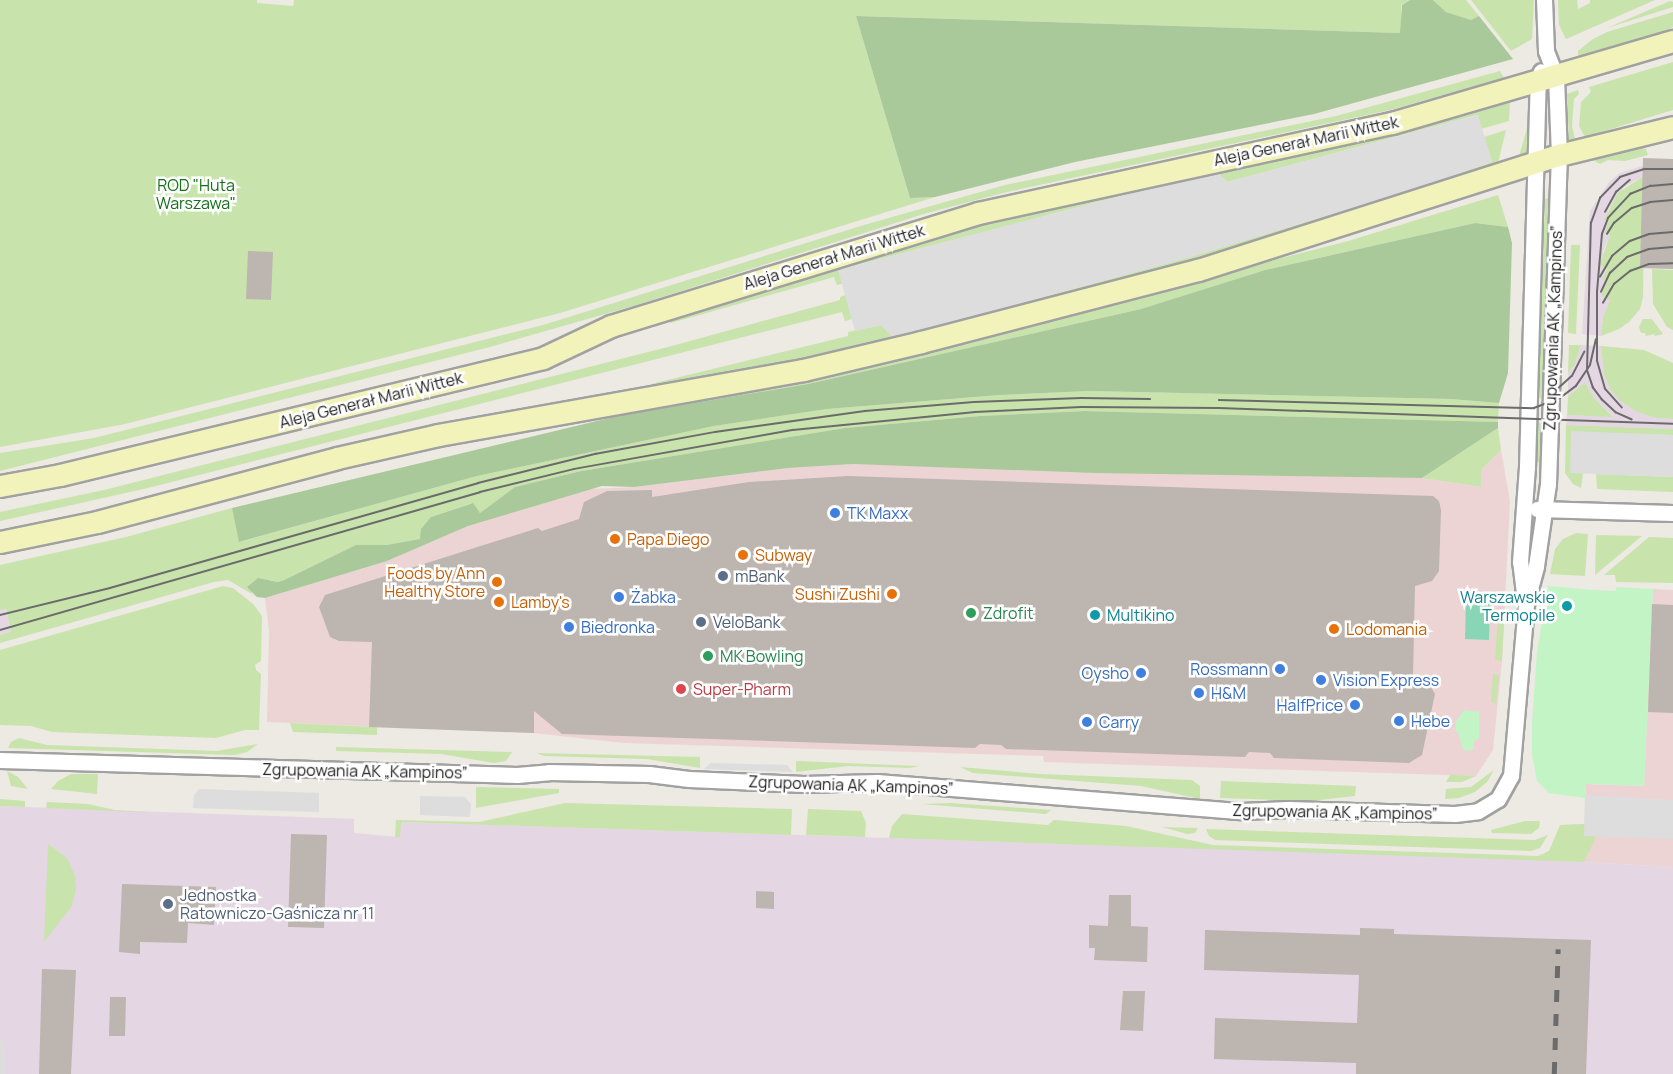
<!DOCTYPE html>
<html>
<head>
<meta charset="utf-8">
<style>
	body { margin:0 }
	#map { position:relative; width:1673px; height:1074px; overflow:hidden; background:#ede9e3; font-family:Manrope,sans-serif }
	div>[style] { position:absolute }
	.commercial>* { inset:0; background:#edd4d4 }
	.industrial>* { inset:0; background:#e5d6e3 }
	.grass>* { inset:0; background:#c9e3ad }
	.forest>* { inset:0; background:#aac99b }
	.park>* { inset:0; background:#c3f4c6 }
	.pitch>* { inset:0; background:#88d6b6 }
	.parking>* { inset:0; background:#ddd }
	.building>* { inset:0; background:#bdb5b0 }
	.roads { filter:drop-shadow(2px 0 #a1a1a1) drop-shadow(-2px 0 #a1a1a1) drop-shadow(0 2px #a1a1a1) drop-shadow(0 -2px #a1a1a1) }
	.street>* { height:15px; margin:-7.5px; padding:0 7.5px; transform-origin:7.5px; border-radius:7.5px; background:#fff }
	.secondary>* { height:21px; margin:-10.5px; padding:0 10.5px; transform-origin:10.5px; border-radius:10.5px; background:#f2f3bb }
	.tram>* { height:1.5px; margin:-0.75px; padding:0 0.75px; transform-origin:0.75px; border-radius:0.75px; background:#6b6b6b }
	.rail>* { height:4.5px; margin-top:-2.25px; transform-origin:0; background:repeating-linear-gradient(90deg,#6b6b6b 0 12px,transparent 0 24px) }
	.dots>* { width:16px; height:16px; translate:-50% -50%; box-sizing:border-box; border:3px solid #fff; border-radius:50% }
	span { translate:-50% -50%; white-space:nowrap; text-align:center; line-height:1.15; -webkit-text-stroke:5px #fff; paint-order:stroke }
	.street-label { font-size:16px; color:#1d1d1d }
	.park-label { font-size:16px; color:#15701a }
	.shop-label { font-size:16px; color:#366cbe }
	.left { translate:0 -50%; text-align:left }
	.right { translate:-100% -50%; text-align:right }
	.food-label { font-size:16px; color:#c56008 }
	.service-label { font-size:16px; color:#4e5e75 }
	.culture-label { font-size:16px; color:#0d838f }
	.leisure-label { font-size:16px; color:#27864d }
	.health-label { font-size:16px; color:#be3a42 }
</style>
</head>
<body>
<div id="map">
	<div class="commercial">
		<i style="clip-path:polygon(1501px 450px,1510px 501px,1502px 661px,1493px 750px,1476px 776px,1044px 762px,1043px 756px,624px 743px,533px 733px,267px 722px,269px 631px,265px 598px,387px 561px,468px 526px,590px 489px,634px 487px,788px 468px,853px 464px,1422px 478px,1480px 487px,1481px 470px)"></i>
		<i style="clip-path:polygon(1653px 589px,1673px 590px,1673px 867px,1583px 862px,1586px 784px,1644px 786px)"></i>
	</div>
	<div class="industrial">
		<i style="clip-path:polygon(1645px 165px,1645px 175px,1624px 187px,1608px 210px,1610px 234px,1603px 252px,1610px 300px,1603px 317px,1601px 336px,1582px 334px,1590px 211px,1610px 181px,1620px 173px)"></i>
		<i style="clip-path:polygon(1581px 345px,1601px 346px,1604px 374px,1610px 389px,1620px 401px,1637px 412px,1656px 418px,1673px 419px,1673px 429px,1566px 425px,1567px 415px,1613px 416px,1594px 398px,1585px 382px,1568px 397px,1568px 373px,1575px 364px)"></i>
		<i style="clip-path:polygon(5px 609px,12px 632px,0 635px,0 610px)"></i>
		<i style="clip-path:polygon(0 806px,354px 819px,354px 833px,399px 837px,400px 822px,1530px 859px,1673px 867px,1673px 1074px,0 1074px)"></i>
	</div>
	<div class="grass">
		<i style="clip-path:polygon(0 0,257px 0,257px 3px,293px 6px,294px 0,1410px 0,1401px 5px,1401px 33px,856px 16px,910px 198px,935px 197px,560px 313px,125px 424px,0 447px)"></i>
		<i style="clip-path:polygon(1433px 0,1466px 0,1479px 16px,1471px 20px,1446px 12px)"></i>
		<i style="clip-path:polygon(1471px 0,1534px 0,1532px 39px,1511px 51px)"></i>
		<i style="clip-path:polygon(1558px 0,1577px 0,1578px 9px,1590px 3px,1590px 0,1655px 0,1566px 39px,1559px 25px)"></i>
		<i style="clip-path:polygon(1670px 1px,1673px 2px,1673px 7px,1607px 28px)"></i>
		<i style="clip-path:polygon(1673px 12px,1673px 27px,1659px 33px,1581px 57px,1578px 55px,1578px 51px,1593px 39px,1607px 32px)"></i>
		<i style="clip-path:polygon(1673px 62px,1673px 110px,1585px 137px,1579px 126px,1581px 102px,1591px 92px,1589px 87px)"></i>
		<i style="clip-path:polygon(1500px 71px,1504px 78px,1390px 110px,1007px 192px,927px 213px,640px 304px,490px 347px,0 471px,0 453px,94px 438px,543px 325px,864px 225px,1005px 185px,1336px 116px)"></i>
		<i style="clip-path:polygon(1578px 90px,1579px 94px,1574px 99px,1572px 126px,1575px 139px,1569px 141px,1567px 94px)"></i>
		<i style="clip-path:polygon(1528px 96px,1528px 152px,1519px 156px,1527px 128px)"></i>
		<i style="clip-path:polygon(1510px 101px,1509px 121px,1481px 129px,1477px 115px,1227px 182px,1216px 171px,842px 269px,853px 281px,837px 285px,834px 277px,671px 323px,669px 320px,924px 239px,985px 223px,1084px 199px,1217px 171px,1307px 153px)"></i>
		<i style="clip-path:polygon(1506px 130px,1498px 163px,1327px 220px,1202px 257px,1000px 309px,1190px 257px,1411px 190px,1492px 162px,1484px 137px)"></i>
		<i style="clip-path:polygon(1642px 148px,1646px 149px,1648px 155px,1625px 161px,1608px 160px,1600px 164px,1593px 160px)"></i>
		<i style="clip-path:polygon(1645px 175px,1643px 297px,1640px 309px,1629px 322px,1619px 329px,1601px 336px,1603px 317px,1610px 300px,1601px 295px,1607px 282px,1602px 279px,1607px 269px,1600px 265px,1610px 234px,1605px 232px,1609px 220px,1604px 220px,1618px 193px)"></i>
		<i style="clip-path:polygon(1498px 195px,1508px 227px,1475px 223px,1265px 270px,1141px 309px,808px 384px,702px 402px,813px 379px,1348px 241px)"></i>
		<i style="clip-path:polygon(1549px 198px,1543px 397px,1538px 399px,1545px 199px)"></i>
		<i style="clip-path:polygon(1571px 245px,1580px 245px,1576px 334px,1568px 333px)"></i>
		<i style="clip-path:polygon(1652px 269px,1673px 270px,1673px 330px,1667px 327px,1653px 304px)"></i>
		<i style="clip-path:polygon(848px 294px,855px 318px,845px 321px,842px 312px,148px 488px,0 521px,0 512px,104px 490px,668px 347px,840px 300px,840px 297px)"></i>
		<i style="clip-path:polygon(1643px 319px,1652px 319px,1663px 334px,1655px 336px,1654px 334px,1646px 336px,1645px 333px,1641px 333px,1639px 327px)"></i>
		<i style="clip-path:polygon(881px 325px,894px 338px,748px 371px,651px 386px,651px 384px,848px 336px,848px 332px)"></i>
		<i style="clip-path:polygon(1569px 345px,1581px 345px,1575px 364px,1568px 373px)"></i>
		<i style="clip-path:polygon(1601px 346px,1644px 350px,1673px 363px,1673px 419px,1656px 418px,1637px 412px,1620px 401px,1610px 389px,1604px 374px)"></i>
		<i style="clip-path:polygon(1585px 382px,1594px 398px,1613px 417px,1567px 415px,1568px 397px)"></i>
		<i style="clip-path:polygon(1090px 391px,1451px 399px,1499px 403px,1498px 422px,1085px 411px,980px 416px,845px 428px,581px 471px,516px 487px,480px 513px,472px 503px,431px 517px,420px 539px,386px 545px,356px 545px,284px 580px,278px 582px,270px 580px,251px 593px,257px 597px,228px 580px,214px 582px,0 643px,0 635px,11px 632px,6px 609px,0 610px,0 565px,126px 537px,232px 508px,240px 542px,477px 476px,714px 426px,827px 409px,1000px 395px)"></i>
		<i style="clip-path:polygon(1537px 423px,1541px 423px,1540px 462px,1536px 462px)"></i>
		<i style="clip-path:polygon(1566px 425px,1673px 429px,1673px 435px,1572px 432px,1571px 473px,1583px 473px,1581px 488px,1573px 484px,1565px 473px)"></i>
		<i style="clip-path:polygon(1498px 428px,1501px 450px,1481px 470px,1481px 487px,1422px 478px)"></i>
		<i style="clip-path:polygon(1596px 474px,1673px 477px,1673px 492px,1597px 489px)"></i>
		<i style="clip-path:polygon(1576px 533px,1588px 534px,1585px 576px,1550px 574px,1555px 549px,1563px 539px)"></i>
		<i style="clip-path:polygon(1596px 535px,1642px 536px,1595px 575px)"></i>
		<i style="clip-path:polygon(1649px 537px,1673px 538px,1673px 583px,1616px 582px,1615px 575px,1604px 575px)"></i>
		<i style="clip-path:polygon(223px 586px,233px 588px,253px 604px,262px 616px,261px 661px,255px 665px,256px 670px,261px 674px,259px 730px,245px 730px,216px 738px,52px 732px,31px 726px,0 725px,0 650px)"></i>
		<i style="clip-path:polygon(1504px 614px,1504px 624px,1502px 661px,1495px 660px,1498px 615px)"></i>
		<i style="clip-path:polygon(1493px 673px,1499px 676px,1496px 704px,1491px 702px)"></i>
		<i style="clip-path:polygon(290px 723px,377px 727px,377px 735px,293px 732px)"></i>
		<i style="clip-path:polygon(19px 738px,47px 745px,217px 751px,258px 744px,247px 752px,235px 755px,8px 748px,11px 742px)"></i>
		<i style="clip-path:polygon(336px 747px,512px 752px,506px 761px,494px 763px,441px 754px,336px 751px)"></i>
		<i style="clip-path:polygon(537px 753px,700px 757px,700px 768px,647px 759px,544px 756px)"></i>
		<i style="clip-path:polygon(796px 761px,919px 766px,910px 768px,848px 766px,796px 772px)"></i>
		<i style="clip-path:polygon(960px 767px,1040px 774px,1192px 780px,1200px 786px,1200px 799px,1141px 786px,973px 773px)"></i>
		<i style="clip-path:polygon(1494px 770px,1487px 782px,1475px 792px,1459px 798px,1445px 799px,1446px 789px,1471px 787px)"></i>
		<i style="clip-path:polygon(7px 771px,18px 777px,28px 789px,11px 786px)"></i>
		<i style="clip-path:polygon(71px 774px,98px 774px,97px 794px,51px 789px,58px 781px)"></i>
		<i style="clip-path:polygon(1450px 775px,1452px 775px,1476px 776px,1462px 782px,1446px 782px)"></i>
		<i style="clip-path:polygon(1221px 781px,1356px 786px,1355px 796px,1310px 801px,1220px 798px)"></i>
		<i style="clip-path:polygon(476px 787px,559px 789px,559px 793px,476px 808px)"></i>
		<i style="clip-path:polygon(0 799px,25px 801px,25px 807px,0 806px)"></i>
		<i style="clip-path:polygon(47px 802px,88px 804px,115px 810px,161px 813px,46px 808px)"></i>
		<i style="clip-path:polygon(565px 803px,792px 809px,791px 835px,401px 822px,400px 837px,395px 837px,396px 820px,479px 822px)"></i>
		<i style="clip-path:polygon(950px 803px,1051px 810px,1046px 814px,921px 804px)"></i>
		<i style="clip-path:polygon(808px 809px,861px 811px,866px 823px,865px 837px,806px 835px)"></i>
		<i style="clip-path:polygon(902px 814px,1048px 825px,1054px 820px,1126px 826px,1213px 845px,1538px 856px,1549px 851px,1560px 825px,1603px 823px,1584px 862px,889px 838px,892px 826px)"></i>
		<i style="clip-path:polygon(1525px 821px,1540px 821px,1539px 828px,1531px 834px,1492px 833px,1491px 830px)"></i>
		<i style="clip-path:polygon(1162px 827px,1198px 828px,1195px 833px,1187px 834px)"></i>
		<i style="clip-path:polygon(1206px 829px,1535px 840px,1548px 835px,1540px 848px,1531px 851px,1215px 840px,1209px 836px)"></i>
		<i style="clip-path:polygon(48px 844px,67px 858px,75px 876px,76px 888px,72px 906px,44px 942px)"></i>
	</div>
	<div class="forest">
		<i style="clip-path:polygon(1410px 0,1433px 0,1446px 12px,1471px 20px,1479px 16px,1513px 59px,1314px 114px,1075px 162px,935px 197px,910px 198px,856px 16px,1400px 33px,1402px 5px)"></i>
		<i style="clip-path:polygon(1475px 223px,1508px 227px,1512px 243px,1508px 373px,1499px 403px,1451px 399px,1090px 391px,1000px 395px,827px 409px,714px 426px,477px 476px,239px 542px,232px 508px,622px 415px,808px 384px,1141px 309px,1265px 270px)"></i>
		<i style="clip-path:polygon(1085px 411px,1498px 422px,1498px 428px,1422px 478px,1095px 473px,853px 464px,788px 468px,634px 487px,602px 486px,468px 526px,387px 561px,265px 598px,257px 597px,247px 587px,258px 578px,278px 582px,284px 580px,356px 545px,386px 545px,420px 539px,421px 529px,431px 517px,473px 503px,480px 513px,515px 487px,581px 471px,845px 428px,980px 416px)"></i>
	</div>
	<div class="park">
		<i style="clip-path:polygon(1548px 586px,1593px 590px,1616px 591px,1616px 587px,1653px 589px,1644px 786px,1586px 784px,1585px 798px,1549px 793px,1537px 781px,1532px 755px,1532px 722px,1537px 652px)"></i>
		<i style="clip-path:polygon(1464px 710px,1479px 712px,1479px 738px,1474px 741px,1474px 750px,1463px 750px,1458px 732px,1456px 732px,1456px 722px)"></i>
	</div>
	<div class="pitch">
		<i style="clip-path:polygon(1466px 598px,1490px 599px,1489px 640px,1465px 639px)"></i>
	</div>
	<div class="parking">
		<i style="clip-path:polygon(1478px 115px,1492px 162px,1411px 190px,1190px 257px,894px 338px,881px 325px,855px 331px,838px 270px,1216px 171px,1227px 182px)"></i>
		<i style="clip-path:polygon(1571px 431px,1673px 435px,1673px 477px,1570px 473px)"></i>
		<i style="clip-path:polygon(711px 763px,787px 765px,793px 772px,704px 769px)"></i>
		<i style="clip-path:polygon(199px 789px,319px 793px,319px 812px,193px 808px,194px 795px)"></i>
		<i style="clip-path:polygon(1585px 795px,1673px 800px,1673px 839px,1584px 836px)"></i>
		<i style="clip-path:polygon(420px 796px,465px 797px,471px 804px,470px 817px,420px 815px)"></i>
		<i style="clip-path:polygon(0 1042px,6px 1042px,6px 1074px,0 1074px)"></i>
	</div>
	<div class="building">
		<i style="clip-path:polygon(1643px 158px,1673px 159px,1673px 269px,1640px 268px)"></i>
		<i style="clip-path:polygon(248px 251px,273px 252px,271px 300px,246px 299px)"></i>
		<i style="clip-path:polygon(848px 476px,1433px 496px,1439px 501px,1441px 510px,1439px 571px,1432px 581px,1415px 586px,1413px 676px,1427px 681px,1435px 694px,1422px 755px,1409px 763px,1274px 758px,1270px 753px,1249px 752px,1245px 757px,1006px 749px,1001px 745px,980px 744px,975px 748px,562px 734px,534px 711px,534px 733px,369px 727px,372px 642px,339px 641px,330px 637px,319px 607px,325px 595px,538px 528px,542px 531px,579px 519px,584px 502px,607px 491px,652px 490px,652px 497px,749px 482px)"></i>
		<i style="clip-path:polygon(1652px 604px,1673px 605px,1673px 713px,1648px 712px)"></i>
		<i style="clip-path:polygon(291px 834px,327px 835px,324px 928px,288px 927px)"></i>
		<i style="clip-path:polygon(122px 884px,216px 887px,214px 925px,188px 923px,187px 943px,140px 942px,140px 954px,119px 952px)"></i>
		<i style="clip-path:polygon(756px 891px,774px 892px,774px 909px,756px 908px)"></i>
		<i style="clip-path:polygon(1109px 895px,1131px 895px,1131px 926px,1148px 927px,1147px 962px,1094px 960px,1095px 948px,1089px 948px,1089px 925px,1108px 926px)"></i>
		<i style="clip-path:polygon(1360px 928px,1394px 929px,1394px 934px,1591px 940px,1586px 1074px,1356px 1074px,1356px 1063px,1214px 1059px,1215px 1018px,1357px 1023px,1359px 975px,1204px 970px,1205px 930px,1360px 935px)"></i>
		<i style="clip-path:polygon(42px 969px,76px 970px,71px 1074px,39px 1074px)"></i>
		<i style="clip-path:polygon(1123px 991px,1145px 991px,1143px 1031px,1120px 1030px)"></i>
		<i style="clip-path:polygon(110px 997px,126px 997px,125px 1036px,109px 1036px)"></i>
	</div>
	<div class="roads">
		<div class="street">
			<i style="left:1537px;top:509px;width:136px;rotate:1.7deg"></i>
			<i style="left:1525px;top:601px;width:39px;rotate:-97deg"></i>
			<i style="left:1520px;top:562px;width:95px;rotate:-85.8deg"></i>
			<i style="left:1527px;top:467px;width:385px;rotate:-88.4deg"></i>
			<i style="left:1538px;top:82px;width:11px;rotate:-75deg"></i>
			<i style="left:0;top:760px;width:517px;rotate:1.66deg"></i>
			<i style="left:517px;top:775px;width:32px;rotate:-5deg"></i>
			<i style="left:549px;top:772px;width:100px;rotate:1.1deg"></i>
			<i style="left:649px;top:774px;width:40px;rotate:7.1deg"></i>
			<i style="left:689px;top:779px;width:115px;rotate:2.5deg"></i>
			<i style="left:804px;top:784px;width:73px;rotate:-1.6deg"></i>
			<i style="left:877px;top:782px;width:365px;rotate:4.6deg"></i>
			<i style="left:1241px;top:811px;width:47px;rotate:-2.4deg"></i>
			<i style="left:1288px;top:809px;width:167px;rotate:1.7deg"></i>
			<i style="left:1455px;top:814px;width:23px;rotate:-7deg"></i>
			<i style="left:1478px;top:811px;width:23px;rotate:-31deg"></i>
			<i style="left:1498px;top:799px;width:26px;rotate:-61deg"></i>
			<i style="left:1511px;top:776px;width:173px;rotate:-85deg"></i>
			<i style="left:1526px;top:604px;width:39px;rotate:-75deg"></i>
			<i style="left:1536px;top:566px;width:83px;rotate:-81.7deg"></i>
			<i style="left:1548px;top:484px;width:329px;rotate:-88.1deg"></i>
			<i style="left:1559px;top:155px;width:78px;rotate:-92.2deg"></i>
			<i style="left:1556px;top:77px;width:28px;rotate:-111deg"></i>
			<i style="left:1546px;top:51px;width:51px;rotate:-92.2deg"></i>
		</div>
		<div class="secondary">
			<i style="left:0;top:486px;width:61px;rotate:-10.4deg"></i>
			<i style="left:60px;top:475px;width:497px;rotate:-13.6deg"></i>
			<i style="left:543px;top:358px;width:75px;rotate:-25.2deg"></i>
			<i style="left:611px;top:326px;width:384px;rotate:-17.1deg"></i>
			<i style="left:978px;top:213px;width:424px;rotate:-12.3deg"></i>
			<i style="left:1392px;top:123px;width:293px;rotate:-16.3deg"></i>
			<i style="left:0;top:542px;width:99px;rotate:-11.7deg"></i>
			<i style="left:97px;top:522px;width:248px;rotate:-14.9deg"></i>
			<i style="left:337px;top:458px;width:104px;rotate:-12.8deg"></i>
			<i style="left:438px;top:435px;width:371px;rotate:-10.1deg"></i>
			<i style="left:803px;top:370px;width:121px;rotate:-13.3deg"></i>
			<i style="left:921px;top:342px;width:286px;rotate:-14.6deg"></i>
			<i style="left:1198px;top:270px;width:379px;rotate:-17.7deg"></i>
			<i style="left:1559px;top:155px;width:117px;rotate:-13.8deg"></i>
		</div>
	</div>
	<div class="tram">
		<i style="left:1605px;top:212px;width:23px;rotate:-61deg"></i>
		<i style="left:1616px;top:192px;width:18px;rotate:-41deg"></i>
		<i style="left:1607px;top:234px;width:13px;rotate:-58deg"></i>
		<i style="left:1614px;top:223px;width:23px;rotate:-40deg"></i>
		<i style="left:1632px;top:208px;width:19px;rotate:-18deg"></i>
		<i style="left:1650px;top:202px;width:23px;rotate:-5deg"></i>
		<i style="left:1600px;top:277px;width:24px;rotate:-60deg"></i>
		<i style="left:1612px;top:256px;width:23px;rotate:-40deg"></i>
		<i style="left:1630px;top:241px;width:20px;rotate:-20deg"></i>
		<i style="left:1649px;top:234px;width:24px;rotate:-5deg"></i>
		<i style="left:1601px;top:292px;width:21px;rotate:-65deg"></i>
		<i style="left:1610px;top:273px;width:23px;rotate:-43deg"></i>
		<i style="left:1627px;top:257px;width:23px;rotate:-20deg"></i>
		<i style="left:1649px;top:249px;width:24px;rotate:-5deg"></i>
		<i style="left:1603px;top:303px;width:22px;rotate:-60deg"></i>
		<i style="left:1614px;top:284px;width:21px;rotate:-39deg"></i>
		<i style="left:1630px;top:271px;width:20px;rotate:-20deg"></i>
		<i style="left:1649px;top:264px;width:24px;rotate:-2deg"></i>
		<i style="left:1554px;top:392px;width:24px;rotate:-42deg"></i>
		<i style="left:1572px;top:376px;width:27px;rotate:-63deg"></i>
		<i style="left:1219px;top:400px;width:315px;rotate:1.5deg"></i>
		<i style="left:1534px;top:408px;width:28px;rotate:-21deg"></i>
		<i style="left:1560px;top:398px;width:20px;rotate:-37deg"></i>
		<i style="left:1576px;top:386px;width:25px;rotate:-56deg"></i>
		<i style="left:1590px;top:365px;width:26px;rotate:-77deg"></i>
		<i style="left:1622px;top:408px;width:25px;rotate:-132deg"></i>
		<i style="left:1605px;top:389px;width:29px;rotate:-106deg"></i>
		<i style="left:1597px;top:361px;width:69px;rotate:-90deg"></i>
		<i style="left:1597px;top:292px;width:58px;rotate:-85.1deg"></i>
		<i style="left:1602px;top:234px;width:17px;rotate:-69deg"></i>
		<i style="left:1608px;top:218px;width:33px;rotate:-47deg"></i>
		<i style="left:1630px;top:194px;width:22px;rotate:-22deg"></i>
		<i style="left:1650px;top:186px;width:23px;rotate:-5deg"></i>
		<i style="left:1632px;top:420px;width:17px;rotate:-156deg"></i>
		<i style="left:1616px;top:413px;width:19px;rotate:-137deg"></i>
		<i style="left:1602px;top:400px;width:15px;rotate:-127deg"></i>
		<i style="left:1593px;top:388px;width:18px;rotate:-109deg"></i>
		<i style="left:1587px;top:371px;width:148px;rotate:-88.5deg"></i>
		<i style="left:1591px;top:223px;width:27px;rotate:-70deg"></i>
		<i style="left:1600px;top:198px;width:29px;rotate:-46deg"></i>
		<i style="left:1620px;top:177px;width:26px;rotate:-18deg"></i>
		<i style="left:1645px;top:169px;width:28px"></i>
		<i style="left:0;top:615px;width:113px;rotate:-13.8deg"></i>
		<i style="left:110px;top:588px;width:383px;rotate:-15.9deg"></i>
		<i style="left:478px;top:483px;width:121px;rotate:-13.9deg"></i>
		<i style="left:595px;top:454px;width:122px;rotate:-10.4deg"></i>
		<i style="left:715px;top:432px;width:151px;rotate:-8deg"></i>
		<i style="left:865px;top:411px;width:109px;rotate:-4.7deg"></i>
		<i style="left:974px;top:402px;width:107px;rotate:-2.1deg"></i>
		<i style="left:1081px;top:398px;width:69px;rotate:0.8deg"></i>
		<i style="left:0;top:630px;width:499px;rotate:-16deg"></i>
		<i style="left:480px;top:492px;width:97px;rotate:-13.7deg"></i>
		<i style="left:574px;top:469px;width:222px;rotate:-10.1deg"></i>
		<i style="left:793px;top:430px;width:183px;rotate:-5.6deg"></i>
		<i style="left:975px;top:412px;width:106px;rotate:-2.7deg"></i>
		<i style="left:1081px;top:407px;width:138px;rotate:0.4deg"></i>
		<i style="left:1219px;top:408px;width:454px;rotate:2deg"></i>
	</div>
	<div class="rail">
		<i style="left:1554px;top:1074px;width:125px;rotate:-88.2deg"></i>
	</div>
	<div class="dots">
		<i style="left:835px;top:513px;background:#3f7fe0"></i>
		<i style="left:615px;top:539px;background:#e8710a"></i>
		<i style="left:743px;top:555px;background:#e8710a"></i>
		<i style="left:723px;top:576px;background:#5c6f8a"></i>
		<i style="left:497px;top:582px;background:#e8710a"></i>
		<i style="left:892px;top:594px;background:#e8710a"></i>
		<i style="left:619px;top:597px;background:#3f7fe0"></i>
		<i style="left:499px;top:602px;background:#e8710a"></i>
		<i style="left:1567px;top:606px;background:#0f9aa8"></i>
		<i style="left:971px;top:613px;background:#2e9e5b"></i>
		<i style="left:1095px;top:615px;background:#0f9aa8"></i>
		<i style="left:701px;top:622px;background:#5c6f8a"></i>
		<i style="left:569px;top:627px;background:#3f7fe0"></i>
		<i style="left:1334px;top:629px;background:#e8710a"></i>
		<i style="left:708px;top:656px;background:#2e9e5b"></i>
		<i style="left:1280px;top:669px;background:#3f7fe0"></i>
		<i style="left:1141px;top:673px;background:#3f7fe0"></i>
		<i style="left:1321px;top:680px;background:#3f7fe0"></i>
		<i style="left:681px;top:689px;background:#e0444e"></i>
		<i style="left:1199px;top:693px;background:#3f7fe0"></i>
		<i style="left:1355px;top:705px;background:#3f7fe0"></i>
		<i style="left:1399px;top:721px;background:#3f7fe0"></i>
		<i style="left:1087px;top:722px;background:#3f7fe0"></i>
		<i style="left:168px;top:904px;background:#5c6f8a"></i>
	</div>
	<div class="street-label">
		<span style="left:1306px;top:141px;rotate:-12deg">Aleja Generał Marii Wittek</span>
		<span style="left:834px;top:257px;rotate:-17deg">Aleja Generał Marii Wittek</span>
		<span style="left:1553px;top:328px;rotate:-88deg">Zgrupowania AK „Kampinos”</span>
		<span style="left:371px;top:400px;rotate:-14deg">Aleja Generał Marii Wittek</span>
		<span style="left:365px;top:771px;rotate:1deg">Zgrupowania AK „Kampinos”</span>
		<span style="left:851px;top:785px;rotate:2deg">Zgrupowania AK „Kampinos”</span>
		<span style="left:1335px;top:812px;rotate:1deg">Zgrupowania AK „Kampinos”</span>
	</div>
	<div class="park-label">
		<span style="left:196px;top:194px">ROD "Huta<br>Warszawa"</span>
	</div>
	<div class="shop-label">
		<span class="left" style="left:847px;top:513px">TK Maxx</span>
		<span class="left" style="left:631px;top:597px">Żabka</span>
		<span class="left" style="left:581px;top:627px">Biedronka</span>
		<span class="right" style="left:1268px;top:669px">Rossmann</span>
		<span class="right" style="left:1129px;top:673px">Oysho</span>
		<span class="left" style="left:1333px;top:680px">Vision Express</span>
		<span class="left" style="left:1211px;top:693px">H&amp;M</span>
		<span class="right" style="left:1343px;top:705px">HalfPrice</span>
		<span class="left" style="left:1411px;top:721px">Hebe</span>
		<span class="left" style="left:1099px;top:722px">Carry</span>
	</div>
	<div class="food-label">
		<span class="left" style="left:627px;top:539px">Papa Diego</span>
		<span class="left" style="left:755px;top:555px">Subway</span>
		<span class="right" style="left:485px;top:582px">Foods by Ann<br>Healthy Store</span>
		<span class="right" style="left:880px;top:594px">Sushi Zushi</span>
		<span class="left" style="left:511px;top:602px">Lamby's</span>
		<span class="left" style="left:1346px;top:629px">Lodomania</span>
	</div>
	<div class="service-label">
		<span class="left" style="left:735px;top:576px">mBank</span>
		<span class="left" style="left:713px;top:622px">VeloBank</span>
		<span class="left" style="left:180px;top:904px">Jednostka<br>Ratowniczo-Gaśnicza nr 11</span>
	</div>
	<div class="culture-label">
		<span class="right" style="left:1555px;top:606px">Warszawskie<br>Termopile</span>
		<span class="left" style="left:1107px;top:615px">Multikino</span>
	</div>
	<div class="leisure-label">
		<span class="left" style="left:983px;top:613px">Zdrofit</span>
		<span class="left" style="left:720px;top:656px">MK Bowling</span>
	</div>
	<div class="health-label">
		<span class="left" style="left:693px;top:689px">Super-Pharm</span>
	</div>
</div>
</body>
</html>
